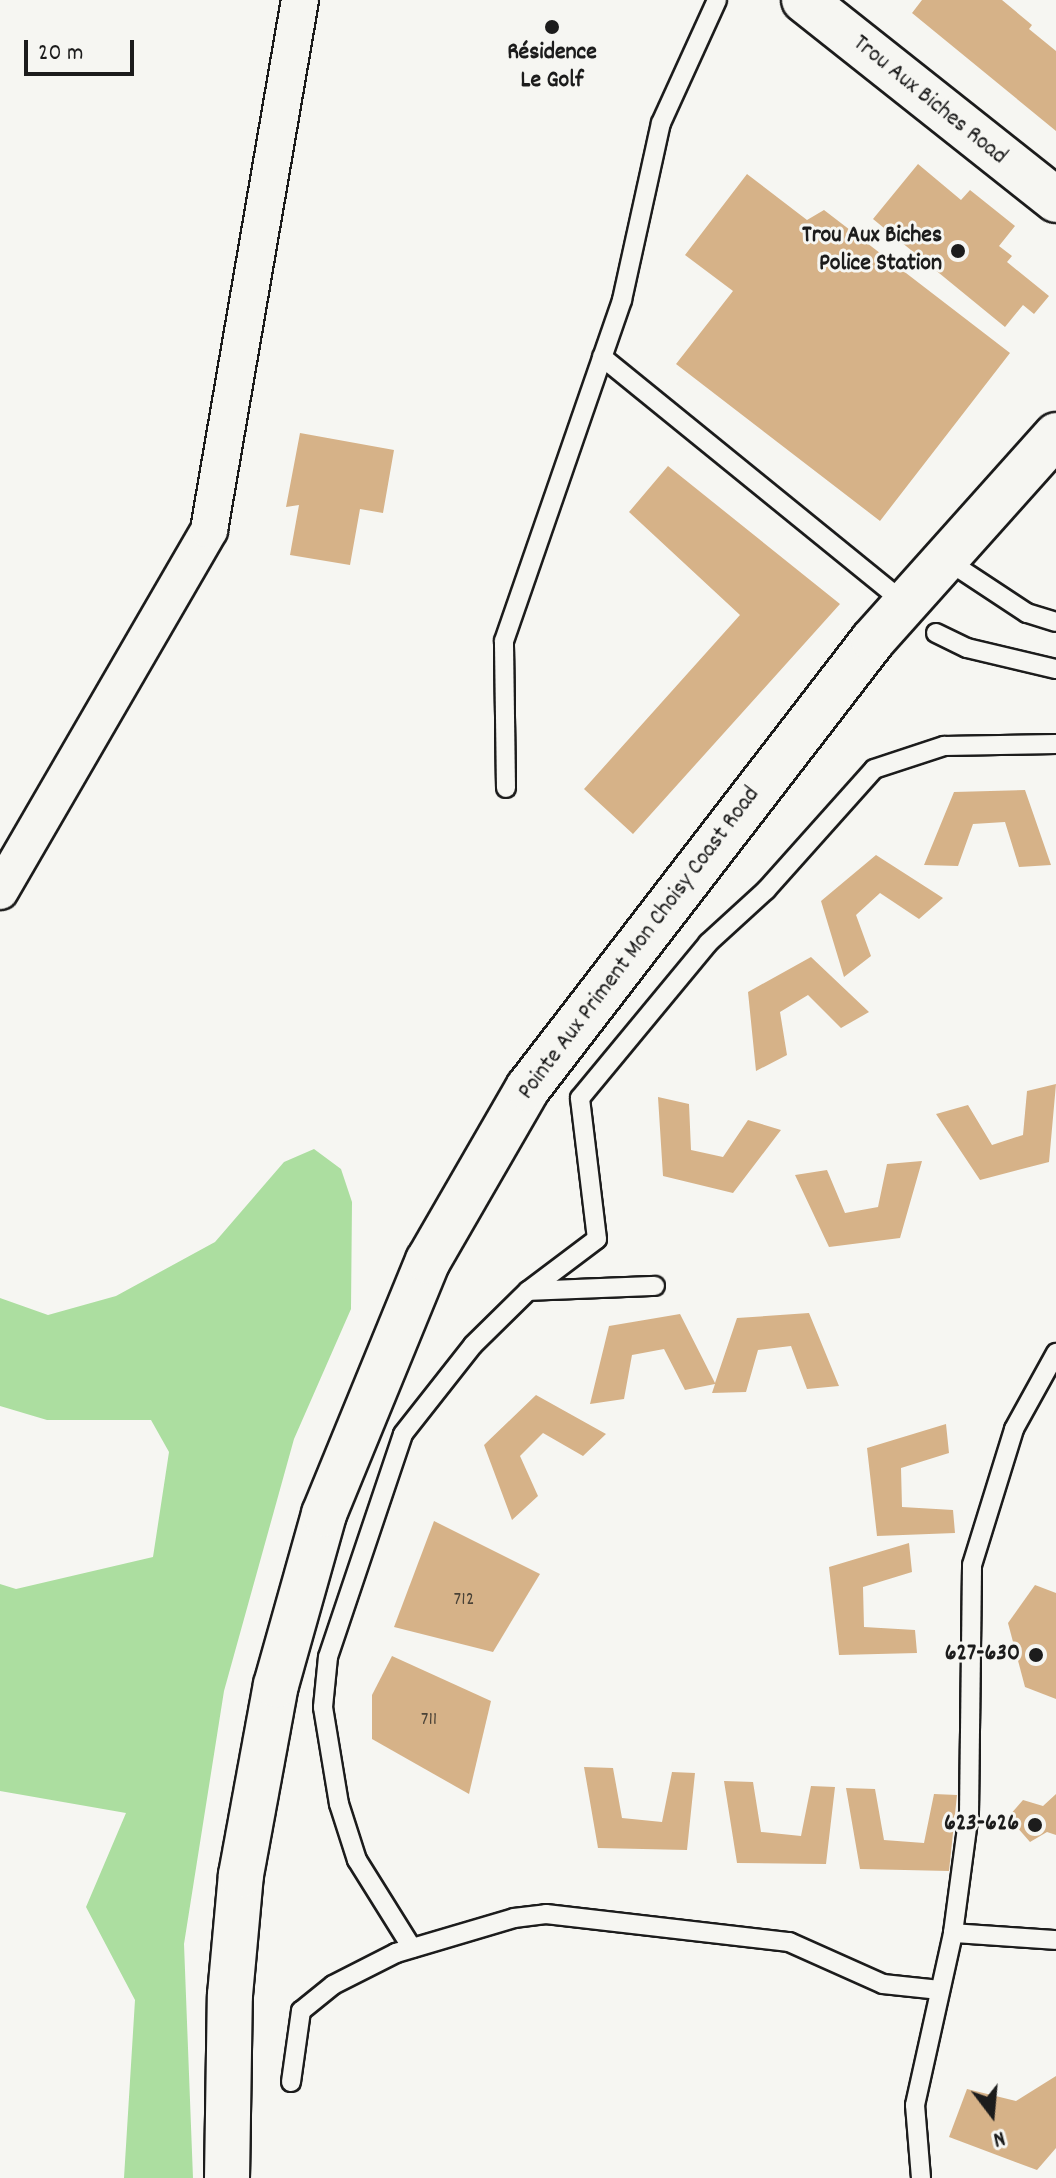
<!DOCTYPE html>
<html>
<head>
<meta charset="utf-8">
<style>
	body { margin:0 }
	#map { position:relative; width:1056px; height:2178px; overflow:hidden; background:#f6f6f2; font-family:Dekko,sans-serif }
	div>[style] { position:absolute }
	.green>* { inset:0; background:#acdea0 }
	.building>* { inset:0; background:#d6b288 }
	.roads { filter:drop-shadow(2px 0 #1c1c1c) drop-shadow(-2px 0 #1c1c1c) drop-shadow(0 2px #1c1c1c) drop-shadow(0 -2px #1c1c1c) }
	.lane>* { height:18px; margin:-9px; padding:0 9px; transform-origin:9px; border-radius:9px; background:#f6f6f2 }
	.street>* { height:36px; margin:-18px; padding:0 18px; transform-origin:18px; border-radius:18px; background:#f6f6f2 }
	.secondary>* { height:44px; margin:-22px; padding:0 22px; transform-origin:22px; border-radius:22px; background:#f6f6f2 }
	.dots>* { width:22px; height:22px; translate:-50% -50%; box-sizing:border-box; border:4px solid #f6f6f2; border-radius:50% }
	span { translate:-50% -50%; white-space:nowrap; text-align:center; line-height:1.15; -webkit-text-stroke:6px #f6f6f2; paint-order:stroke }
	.number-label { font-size:20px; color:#4a4237 }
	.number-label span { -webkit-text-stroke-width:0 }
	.poi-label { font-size:24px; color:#1c1c1c; font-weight:700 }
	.right { translate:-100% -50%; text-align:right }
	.street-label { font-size:24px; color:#1c1c1c }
	.north { position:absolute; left:952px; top:2074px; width:80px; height:80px; -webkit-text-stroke:6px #f6f6f2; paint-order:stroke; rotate:164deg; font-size:22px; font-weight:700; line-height:32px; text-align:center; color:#1c1c1c }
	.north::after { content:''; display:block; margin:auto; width:28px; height:36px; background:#1c1c1c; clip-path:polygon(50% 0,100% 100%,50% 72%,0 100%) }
	.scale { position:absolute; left:24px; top:40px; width:110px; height:36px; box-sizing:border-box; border:4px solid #1c1c1c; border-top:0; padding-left:10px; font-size:24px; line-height:28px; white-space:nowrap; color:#1c1c1c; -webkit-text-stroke:6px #f6f6f2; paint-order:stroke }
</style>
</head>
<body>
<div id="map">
	<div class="green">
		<i style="clip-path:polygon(314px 1149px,341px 1169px,352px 1202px,351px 1309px,294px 1439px,224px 1691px,184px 1944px,193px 2178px,124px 2178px,135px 2000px,86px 1907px,126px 1813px,0 1791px,0 1584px,16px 1589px,153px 1557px,169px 1452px,151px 1420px,47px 1420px,0 1406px,0 1298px,48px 1315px,116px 1296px,215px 1242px,284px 1162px)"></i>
	</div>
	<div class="building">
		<i style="clip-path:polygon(922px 0,1002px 0,1032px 25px,1029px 29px,1056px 51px,1056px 131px,912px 13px)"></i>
		<i style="clip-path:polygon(918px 164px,961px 200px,970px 190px,1015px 226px,999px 246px,1012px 256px,1007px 262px,1049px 296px,1034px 314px,1023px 305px,1005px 327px,873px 219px)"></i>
		<i style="clip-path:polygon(747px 174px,807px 220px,824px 210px,1010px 353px,880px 521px,676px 364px,733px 291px,685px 255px)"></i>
		<i style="clip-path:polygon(300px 433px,394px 450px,383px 513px,360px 509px,350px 565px,290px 555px,299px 505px,286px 507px)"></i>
		<i style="clip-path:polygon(668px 466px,840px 604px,633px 834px,584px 789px,740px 615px,629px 512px)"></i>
		<i style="clip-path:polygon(1025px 790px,1051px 865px,1019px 867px,1005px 822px,973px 824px,958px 866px,924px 865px,954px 792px)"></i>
		<i style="clip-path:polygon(876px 855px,943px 898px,919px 919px,880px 893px,856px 915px,871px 956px,844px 977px,821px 901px)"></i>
		<i style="clip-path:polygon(811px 957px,869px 1012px,841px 1028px,808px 995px,780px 1012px,787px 1055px,756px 1071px,748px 992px)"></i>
		<i style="clip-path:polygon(1056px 1084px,1049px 1162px,980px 1180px,936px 1114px,968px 1105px,992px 1145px,1023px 1135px,1027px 1091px)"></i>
		<i style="clip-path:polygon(658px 1097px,689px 1104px,691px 1150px,723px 1157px,748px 1120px,781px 1130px,733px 1193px,663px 1176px)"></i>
		<i style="clip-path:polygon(922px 1161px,900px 1238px,829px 1247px,795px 1175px,827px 1170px,845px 1213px,878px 1207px,887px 1164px)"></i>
		<i style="clip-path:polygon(809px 1313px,839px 1386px,807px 1389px,791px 1346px,758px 1350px,746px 1392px,712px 1393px,715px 1384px,685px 1390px,664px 1349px,632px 1355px,624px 1399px,590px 1404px,609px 1326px,680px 1314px,715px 1383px,737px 1318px)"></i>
		<i style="clip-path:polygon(536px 1395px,606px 1434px,583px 1456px,543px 1433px,520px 1456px,538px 1496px,512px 1520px,484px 1445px)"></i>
		<i style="clip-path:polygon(946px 1424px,949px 1453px,901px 1468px,902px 1507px,953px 1510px,955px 1533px,877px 1536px,867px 1448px)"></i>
		<i style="clip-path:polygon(434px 1521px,540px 1574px,493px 1652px,394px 1627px)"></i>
		<i style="clip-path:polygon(909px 1543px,912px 1572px,863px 1587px,864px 1627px,915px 1630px,917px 1653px,839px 1655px,829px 1567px)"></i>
		<i style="clip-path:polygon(1035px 1585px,1056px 1593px,1056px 1699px,1025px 1687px,1008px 1623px)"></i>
		<i style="clip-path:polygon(392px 1656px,491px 1701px,469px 1794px,372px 1739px,372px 1695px)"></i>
		<i style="clip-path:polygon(584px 1767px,613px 1768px,622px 1818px,662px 1822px,672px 1772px,695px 1773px,687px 1850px,598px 1848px)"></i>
		<i style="clip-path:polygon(724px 1781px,753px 1782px,761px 1832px,801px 1836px,811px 1786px,835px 1787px,826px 1864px,737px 1863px)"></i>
		<i style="clip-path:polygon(846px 1788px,875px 1789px,884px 1840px,924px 1843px,934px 1794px,957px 1795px,949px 1871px,860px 1869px)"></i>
		<i style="clip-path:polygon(1056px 1794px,1056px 1835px,1047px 1832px,1030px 1842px,1008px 1817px,1023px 1800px,1043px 1806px)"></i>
		<i style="clip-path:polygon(1056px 2076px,1056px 2148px,1037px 2170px,949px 2137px,967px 2089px,1016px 2101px)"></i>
	</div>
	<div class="roads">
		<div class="lane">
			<i style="left:602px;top:357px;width:372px;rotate:39.1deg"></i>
			<i style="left:945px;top:559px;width:98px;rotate:33.4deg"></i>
			<i style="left:1027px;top:613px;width:30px;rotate:17deg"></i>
			<i style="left:936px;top:633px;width:34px;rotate:26deg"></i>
			<i style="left:967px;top:648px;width:91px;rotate:13.3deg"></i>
			<i style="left:506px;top:788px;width:147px;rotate:-90.8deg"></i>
			<i style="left:504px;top:641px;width:361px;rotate:-70.9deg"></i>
			<i style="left:622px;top:300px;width:181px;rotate:-77.6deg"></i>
			<i style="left:661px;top:123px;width:135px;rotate:-65.5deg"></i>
			<i style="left:528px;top:1291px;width:127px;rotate:-2.3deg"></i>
			<i style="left:953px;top:1933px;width:103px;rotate:3.9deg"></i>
			<i style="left:412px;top:1948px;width:104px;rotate:-122deg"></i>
			<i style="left:357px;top:1860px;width:59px;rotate:-107.8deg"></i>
			<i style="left:339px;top:1804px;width:98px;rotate:-99.4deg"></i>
			<i style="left:323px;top:1707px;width:50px;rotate:-84.3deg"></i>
			<i style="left:328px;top:1657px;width:235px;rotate:-71.4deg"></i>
			<i style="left:403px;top:1434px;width:113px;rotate:-51.8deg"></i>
			<i style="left:473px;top:1345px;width:77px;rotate:-44.5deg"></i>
			<i style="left:528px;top:1291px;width:86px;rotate:-37deg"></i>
			<i style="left:597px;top:1239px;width:142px;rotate:-96.9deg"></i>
			<i style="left:580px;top:1098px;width:201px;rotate:-50.4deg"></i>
			<i style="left:708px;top:943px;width:79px;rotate:-42.4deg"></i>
			<i style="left:766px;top:890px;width:162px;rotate:-48.2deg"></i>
			<i style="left:874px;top:769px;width:74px;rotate:-18.2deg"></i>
			<i style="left:944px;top:746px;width:112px;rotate:-1deg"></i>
			<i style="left:291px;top:2082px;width:72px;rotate:-82deg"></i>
			<i style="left:301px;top:2011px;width:41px;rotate:-39.1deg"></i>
			<i style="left:333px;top:1985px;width:71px;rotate:-26.9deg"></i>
			<i style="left:396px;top:1953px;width:123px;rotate:-16.5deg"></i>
			<i style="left:514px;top:1918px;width:32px;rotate:-7deg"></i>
			<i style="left:546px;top:1914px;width:245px;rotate:6.6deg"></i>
			<i style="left:789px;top:1942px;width:103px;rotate:24.1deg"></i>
			<i style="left:883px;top:1984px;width:57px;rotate:6deg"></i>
			<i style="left:921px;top:2178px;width:73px;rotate:-94.7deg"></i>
			<i style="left:915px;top:2105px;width:176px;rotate:-77.5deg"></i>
			<i style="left:953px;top:1933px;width:121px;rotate:-82.4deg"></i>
			<i style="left:969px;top:1813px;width:248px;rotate:-89.3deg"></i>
			<i style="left:972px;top:1565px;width:142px;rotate:-72.8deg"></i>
			<i style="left:1014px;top:1429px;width:87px;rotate:-61.1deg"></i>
		</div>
		<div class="street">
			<i style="left:0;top:891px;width:417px;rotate:-59.9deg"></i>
			<i style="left:209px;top:530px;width:538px;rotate:-80.26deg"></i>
		</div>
		<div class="secondary">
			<i style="left:804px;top:0;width:322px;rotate:38.4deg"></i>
			<i style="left:227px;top:2178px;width:183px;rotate:-89.1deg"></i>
			<i style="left:230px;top:1995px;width:121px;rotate:-84.8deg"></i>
			<i style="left:241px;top:1875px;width:193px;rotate:-79.6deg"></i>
			<i style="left:276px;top:1685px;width:178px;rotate:-74.3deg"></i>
			<i style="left:324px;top:1514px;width:274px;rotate:-67.7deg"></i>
			<i style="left:428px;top:1261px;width:200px;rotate:-60deg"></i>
			<i style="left:528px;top:1088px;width:565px;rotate:-52.4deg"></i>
			<i style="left:873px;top:640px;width:275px;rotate:-48.2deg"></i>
		</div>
	</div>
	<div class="dots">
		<i style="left:552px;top:27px;background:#1c1c1c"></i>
		<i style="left:958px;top:251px;background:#1c1c1c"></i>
		<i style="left:1036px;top:1655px;background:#1c1c1c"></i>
		<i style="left:1035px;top:1825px;background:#1c1c1c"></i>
	</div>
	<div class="number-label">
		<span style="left:464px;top:1600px">712</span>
		<span style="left:429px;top:1720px">711</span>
	</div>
	<div class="poi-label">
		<span style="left:552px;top:68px">Résidence<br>Le Golf</span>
		<span class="right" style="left:942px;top:251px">Trou Aux Biches<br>Police Station</span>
		<span class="right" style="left:1020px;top:1655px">627-630</span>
		<span class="right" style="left:1019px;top:1825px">623-626</span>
	</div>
	<div class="street-label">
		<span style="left:929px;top:101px;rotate:39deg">Trou Aux Biches Road</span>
		<span style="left:640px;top:944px;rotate:-53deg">Pointe Aux Priment Mon Choisy Coast Road</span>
	</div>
	<div class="north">N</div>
	<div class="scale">20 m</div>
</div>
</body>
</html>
